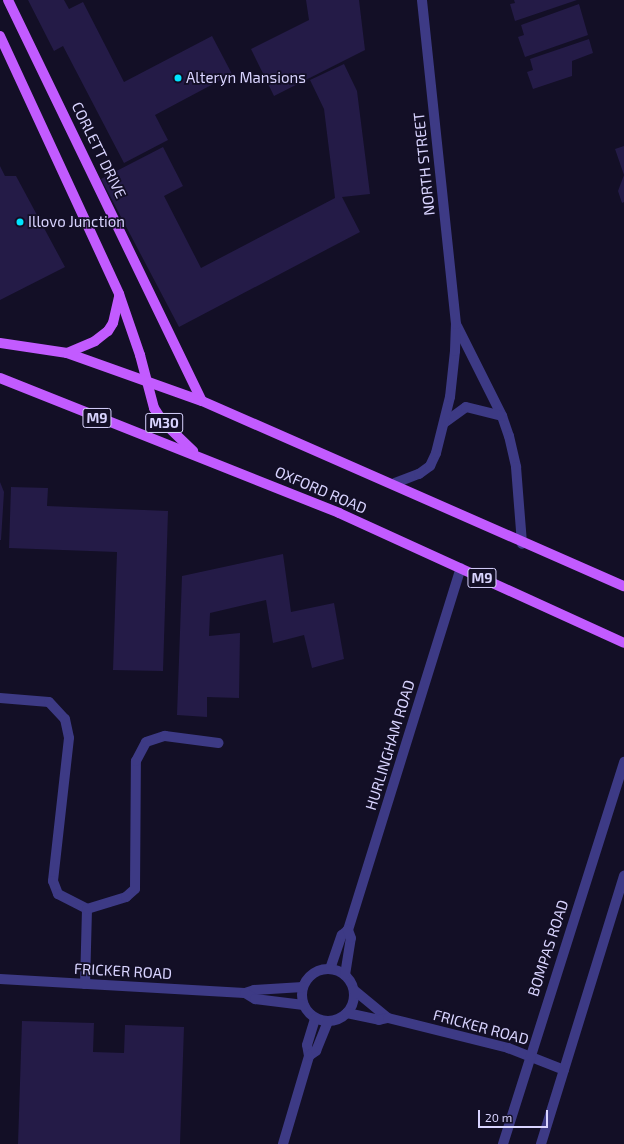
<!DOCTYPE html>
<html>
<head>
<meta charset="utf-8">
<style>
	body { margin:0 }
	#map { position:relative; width:624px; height:1144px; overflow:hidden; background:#130f26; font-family:"Exo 2",sans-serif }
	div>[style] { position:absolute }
	.building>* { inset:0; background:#241b47 }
	.minor>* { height:10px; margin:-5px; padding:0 5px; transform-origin:5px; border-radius:5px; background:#3d3a85 }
	.minor>.ring { margin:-5px; padding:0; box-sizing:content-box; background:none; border:10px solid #3d3a85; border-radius:50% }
	.major>* { height:10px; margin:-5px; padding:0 5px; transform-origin:5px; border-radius:5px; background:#c25bff }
	.dots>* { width:11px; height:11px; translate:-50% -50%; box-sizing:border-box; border:2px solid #130f26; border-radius:50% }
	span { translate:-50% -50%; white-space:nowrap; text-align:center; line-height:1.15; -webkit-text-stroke:3.5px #130f26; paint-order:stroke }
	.shield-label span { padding:1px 3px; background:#130f26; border:1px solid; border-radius:3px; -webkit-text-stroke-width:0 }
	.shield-label { font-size:14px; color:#d9d4ff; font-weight:700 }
	.poi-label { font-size:15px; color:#d9d4ff }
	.left { translate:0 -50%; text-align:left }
	.street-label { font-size:15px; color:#d9d4ff }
	.scale { position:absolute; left:478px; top:1110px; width:70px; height:18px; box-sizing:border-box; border:2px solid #d9d4ff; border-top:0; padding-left:5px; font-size:12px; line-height:14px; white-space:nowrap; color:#d9d4ff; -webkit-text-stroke:3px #130f26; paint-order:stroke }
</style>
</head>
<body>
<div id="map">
	<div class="building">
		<i style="clip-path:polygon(28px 0,64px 0,69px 9px,83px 2px,124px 82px,212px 36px,232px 74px,155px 115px,168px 140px,124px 163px,63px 46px,54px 51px)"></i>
		<i style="clip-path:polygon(306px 0,359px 0,365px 50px,274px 96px,251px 49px,309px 20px)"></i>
		<i style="clip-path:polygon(514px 0,577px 0,515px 21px,510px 4px,515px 3px)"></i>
		<i style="clip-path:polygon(579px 4px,588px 35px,525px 57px,518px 37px,524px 35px,521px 25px)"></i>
		<i style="clip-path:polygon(589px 39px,593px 53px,572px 61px,572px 76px,533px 89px,527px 72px,533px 70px,530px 59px)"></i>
		<i style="clip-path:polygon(344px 64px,357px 91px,370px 194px,342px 197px,360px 232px,179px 327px,101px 179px,163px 147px,183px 186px,164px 196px,201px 268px,335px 198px,324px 109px,310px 80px)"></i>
		<i style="clip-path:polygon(624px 146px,624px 202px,622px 203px,618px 191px,624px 175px,615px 149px)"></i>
		<i style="clip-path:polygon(0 166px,5px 176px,16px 176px,65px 267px,0 300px)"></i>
		<i style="clip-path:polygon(0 482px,4px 492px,1px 540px,0 540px)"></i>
		<i style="clip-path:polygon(11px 487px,48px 488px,47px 506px,168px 511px,163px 671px,113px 670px,117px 552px,9px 548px)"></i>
		<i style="clip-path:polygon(283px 554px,291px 612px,334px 603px,344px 659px,312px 668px,304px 635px,273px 643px,266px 600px,210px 613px,209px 636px,240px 633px,239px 698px,207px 697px,207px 717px,177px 715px,182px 576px)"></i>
		<i style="clip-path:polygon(22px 1021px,94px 1023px,93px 1052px,124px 1053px,125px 1025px,184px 1027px,180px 1144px,18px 1144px)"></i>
	</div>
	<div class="minor">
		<i style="left:457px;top:326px;width:101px;rotate:63.4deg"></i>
		<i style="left:502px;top:416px;width:21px;rotate:71deg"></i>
		<i style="left:509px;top:436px;width:32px;rotate:77deg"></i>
		<i style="left:516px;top:467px;width:77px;rotate:85.5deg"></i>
		<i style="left:444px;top:423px;width:27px;rotate:-36deg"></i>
		<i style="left:466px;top:407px;width:37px;rotate:14deg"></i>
		<i style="left:395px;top:483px;width:26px;rotate:-21deg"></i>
		<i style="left:419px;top:474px;width:14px;rotate:-36deg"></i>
		<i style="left:430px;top:466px;width:14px;rotate:-65deg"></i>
		<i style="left:436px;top:453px;width:58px;rotate:-76deg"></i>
		<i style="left:450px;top:397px;width:46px;rotate:-83.8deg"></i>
		<i style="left:455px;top:351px;width:27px;rotate:-88deg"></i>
		<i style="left:456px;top:324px;width:326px;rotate:-96deg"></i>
		<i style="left:0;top:698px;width:49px;rotate:4.7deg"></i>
		<i style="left:49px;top:702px;width:23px;rotate:47deg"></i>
		<i style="left:65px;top:719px;width:19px;rotate:78deg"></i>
		<i style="left:69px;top:738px;width:144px;rotate:96.4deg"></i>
		<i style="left:53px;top:881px;width:14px;rotate:69deg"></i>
		<i style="left:58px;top:894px;width:33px;rotate:27deg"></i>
		<i style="left:87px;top:909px;width:75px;rotate:91.5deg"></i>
		<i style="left:87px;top:909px;width:41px;rotate:-17.1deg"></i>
		<i style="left:126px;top:897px;width:12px;rotate:-42deg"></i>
		<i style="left:135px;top:889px;width:128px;rotate:-89.6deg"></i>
		<i style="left:136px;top:761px;width:21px;rotate:-62deg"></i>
		<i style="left:146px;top:742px;width:20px;rotate:-18deg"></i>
		<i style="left:165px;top:736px;width:54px;rotate:7.4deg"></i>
		<i style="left:330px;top:969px;width:36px;rotate:-71deg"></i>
		<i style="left:342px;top:935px;width:8px;rotate:-40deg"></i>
		<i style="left:348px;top:930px;width:379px;rotate:-72.7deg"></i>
		<i class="ring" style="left:302px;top:969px;width:42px;height:42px"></i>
		<i style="left:345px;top:975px;width:37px;rotate:-81deg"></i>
		<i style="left:351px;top:938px;width:9px;rotate:-111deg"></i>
		<i style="left:0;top:979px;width:245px;rotate:3.3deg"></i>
		<i style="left:245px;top:993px;width:9px;rotate:-18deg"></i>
		<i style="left:254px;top:990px;width:49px;rotate:-3.5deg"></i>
		<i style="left:354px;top:990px;width:44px;rotate:39.5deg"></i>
		<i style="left:245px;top:993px;width:12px;rotate:31deg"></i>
		<i style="left:255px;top:999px;width:49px;rotate:7deg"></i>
		<i style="left:347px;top:1013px;width:33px;rotate:12deg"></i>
		<i style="left:379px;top:1020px;width:9px;rotate:-13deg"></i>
		<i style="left:388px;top:1018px;width:124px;rotate:14deg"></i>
		<i style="left:508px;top:1048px;width:60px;rotate:21.4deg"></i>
		<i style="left:309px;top:1056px;width:11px;rotate:-100deg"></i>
		<i style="left:307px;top:1045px;width:28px;rotate:-73deg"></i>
		<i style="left:283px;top:1144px;width:92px;rotate:-73.5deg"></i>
		<i style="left:309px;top:1056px;width:9px;rotate:-36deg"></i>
		<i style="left:316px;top:1051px;width:32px;rotate:-68deg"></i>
		<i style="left:503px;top:1144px;width:401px;rotate:-72.4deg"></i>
		<i style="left:541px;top:1144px;width:281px;rotate:-72.8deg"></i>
	</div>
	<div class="major">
		<i style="left:8px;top:0;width:445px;rotate:64.2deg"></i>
		<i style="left:0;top:36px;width:284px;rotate:65.2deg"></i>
		<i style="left:119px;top:294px;width:65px;rotate:71deg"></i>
		<i style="left:140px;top:355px;width:55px;rotate:75.2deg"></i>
		<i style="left:154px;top:408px;width:17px;rotate:57deg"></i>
		<i style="left:163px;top:422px;width:42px;rotate:44deg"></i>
		<i style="left:0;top:343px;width:68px;rotate:8.5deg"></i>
		<i style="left:67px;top:353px;width:143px;rotate:19.6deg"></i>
		<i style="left:202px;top:401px;width:461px;rotate:23.7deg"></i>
		<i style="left:67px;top:353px;width:30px;rotate:-23deg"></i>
		<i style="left:95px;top:341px;width:16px;rotate:-38deg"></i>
		<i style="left:108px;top:331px;width:9px;rotate:-58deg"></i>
		<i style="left:113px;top:323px;width:28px;rotate:-77deg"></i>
		<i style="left:0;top:378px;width:365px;rotate:21.7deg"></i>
		<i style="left:339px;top:513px;width:313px;rotate:24.5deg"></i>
	</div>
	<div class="dots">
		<i style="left:178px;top:78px;background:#00e5ff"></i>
		<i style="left:20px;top:222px;background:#00e5ff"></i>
	</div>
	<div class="shield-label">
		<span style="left:97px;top:418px">M9</span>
		<span style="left:164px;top:423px">M30</span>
		<span style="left:482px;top:578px">M9</span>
	</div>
	<div class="poi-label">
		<span class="left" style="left:186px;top:78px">Alteryn Mansions</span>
		<span class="left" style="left:28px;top:222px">Illovo Junction</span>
	</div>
	<div class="street-label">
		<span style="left:99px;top:150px;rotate:64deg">CORLETT DRIVE</span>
		<span style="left:424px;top:164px;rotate:-96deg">NORTH STREET</span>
		<span style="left:321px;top:490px;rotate:23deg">OXFORD ROAD</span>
		<span style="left:390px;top:745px;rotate:-73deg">HURLINGHAM ROAD</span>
		<span style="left:548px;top:948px;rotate:-72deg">BOMPAS ROAD</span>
		<span style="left:123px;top:971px;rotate:3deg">FRICKER ROAD</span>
		<span style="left:481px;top:1027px;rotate:15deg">FRICKER ROAD</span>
	</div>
	<div class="scale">20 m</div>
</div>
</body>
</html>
